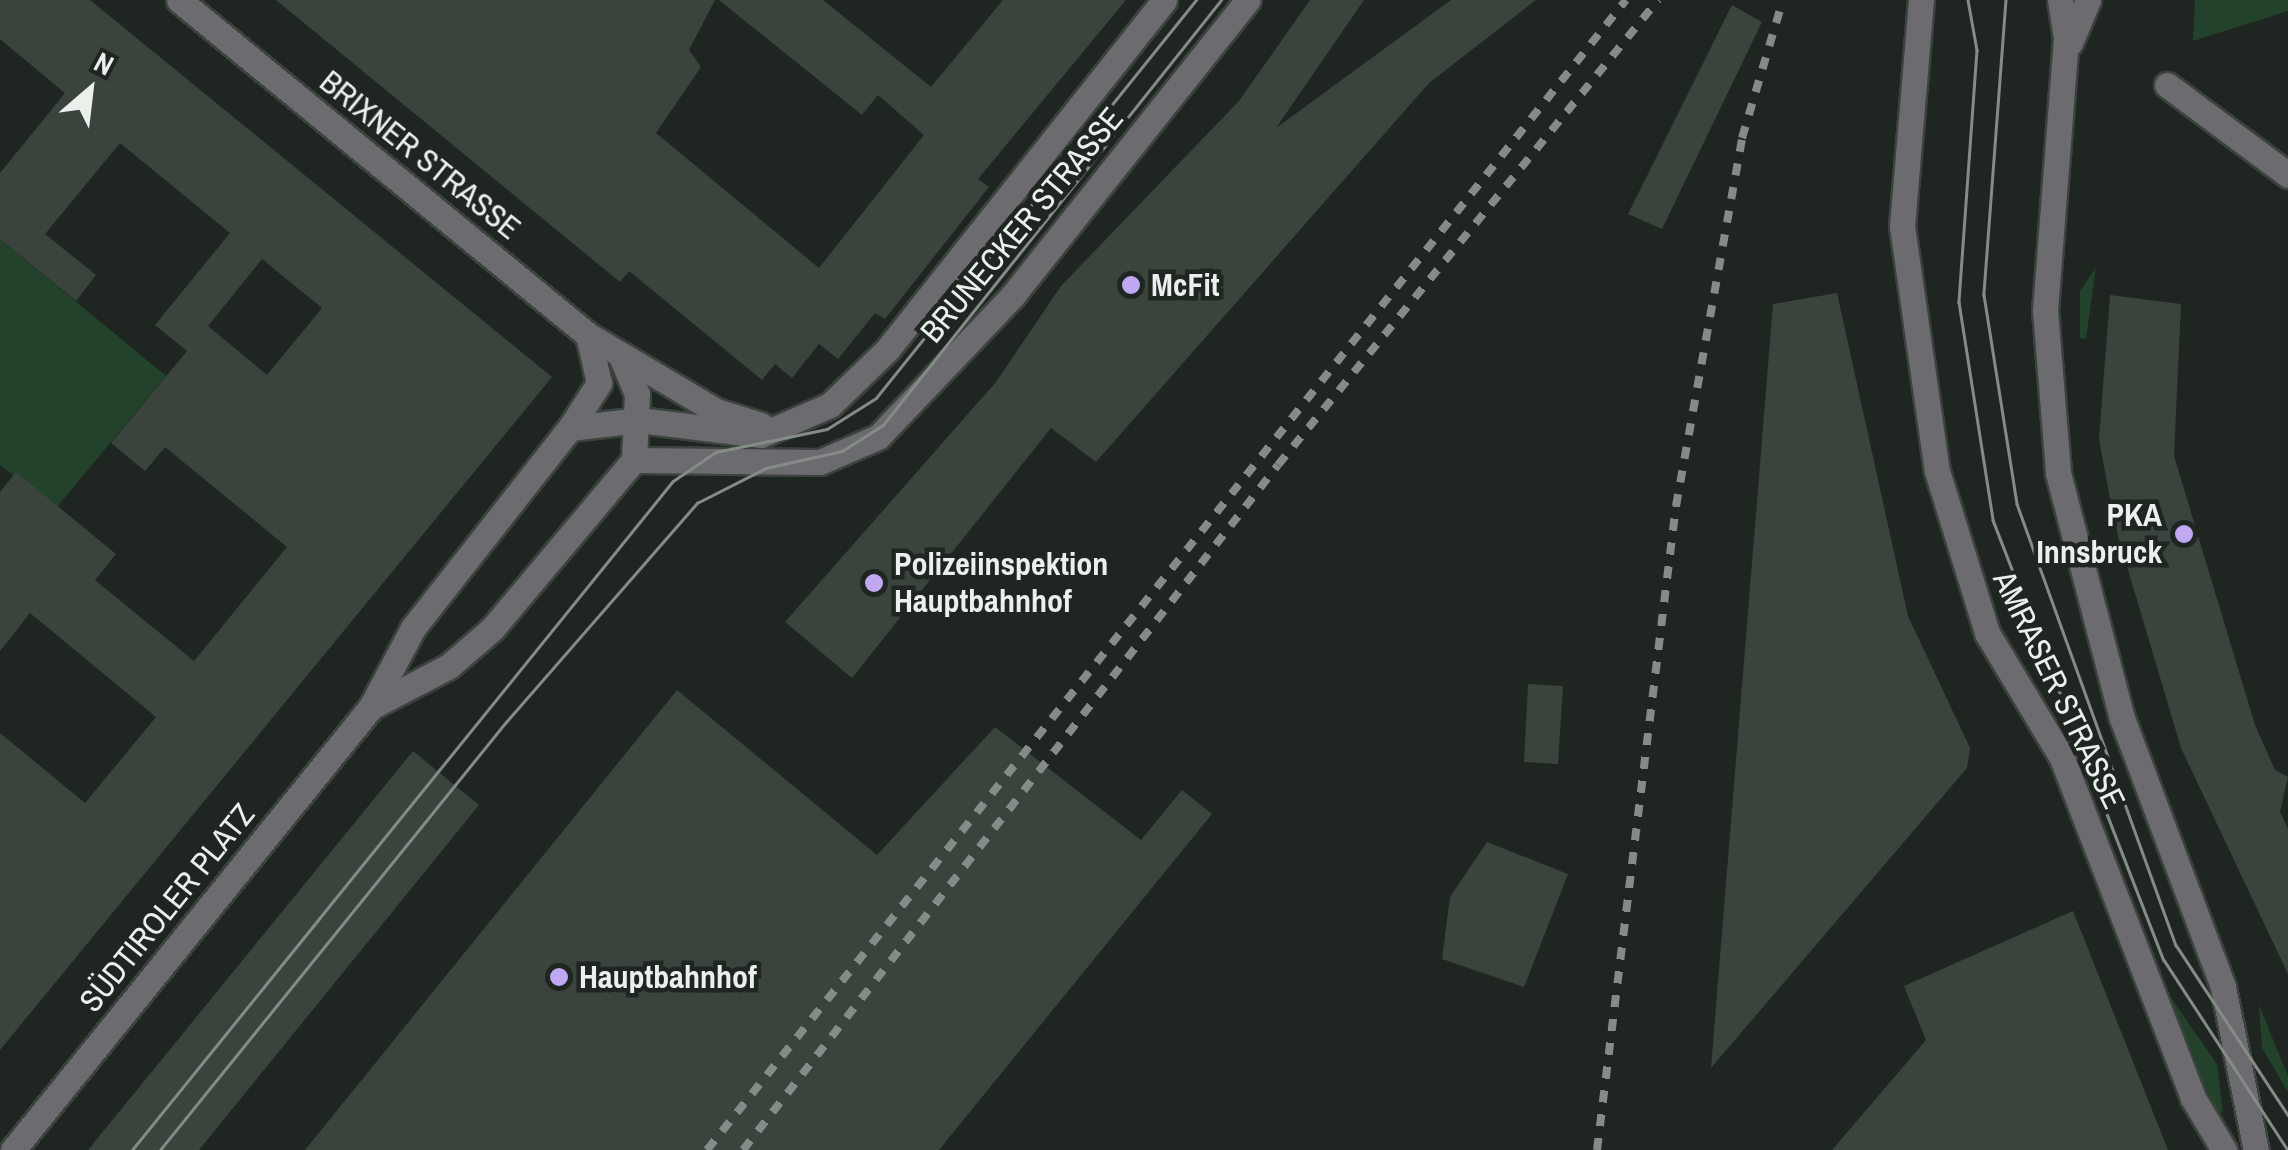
<!DOCTYPE html>
<html>
<head>
<meta charset="utf-8">
<style>
	body { margin:0 }
	#map { position:relative; width:2288px; height:1150px; overflow:hidden; background:#1f2621; font-family:"Archivo Narrow",sans-serif }
	div>[style] { position:absolute }
	.green>* { inset:0; background:#23422b }
	.building>* { inset:0; background:#3b433d }
	.roads { filter:drop-shadow(2px 0 #3c423d) drop-shadow(-2px 0 #3c423d) drop-shadow(0 2px #3c423d) drop-shadow(0 -2px #3c423d) }
	.pedestrian>* { height:25px; margin:-12.5px; padding:0 12.5px; transform-origin:12.5px; border-radius:12.5px; background:#6c6b6f }
	.tertiary>* { height:25px; margin:-12.5px; padding:0 12.5px; transform-origin:12.5px; border-radius:12.5px; background:#6c6b6f }
	.tram>* { height:2.5px; margin:-1.25px; padding:0 1.25px; transform-origin:1.25px; border-radius:1.25px; background:#858b86 }
	.rail>* { height:8px; margin-top:-4px; transform-origin:0; background:repeating-linear-gradient(90deg,#858b86 0 12px,transparent 0 24px) }
	.dots>* { width:28px; height:28px; translate:-50% -50%; box-sizing:border-box; border:5px solid #1f2621; border-radius:50% }
	span { translate:-50% -50%; white-space:nowrap; text-align:center; line-height:1.15; -webkit-text-stroke:9px #1f2621; paint-order:stroke }
	.street-label { font-size:32px; color:#ebf0ec }
	.poi-label { font-size:32px; color:#ebf0ec; font-weight:700 }
	.left { translate:0 -50%; text-align:left }
	.right { translate:-100% -50%; text-align:right }
	.north { position:absolute; left:40px; top:40px; width:100px; height:100px; -webkit-text-stroke:8px #1f2621; paint-order:stroke; rotate:28deg; font-size:28px; font-weight:700; line-height:40px; text-align:center; color:#ebf0ec }
	.north::after { content:''; display:block; margin:auto; width:35px; height:45px; background:#ebf0ec; clip-path:polygon(50% 0,100% 100%,50% 72%,0 100%) }
</style>
</head>
<body>
<div id="map">
	<div class="green">
		<i style="clip-path:polygon(2195px 0,2288px 0,2288px 11px,2193px 41px)"></i>
		<i style="clip-path:polygon(0 239px,166px 376px,57px 507px,0 465px)"></i>
		<i style="clip-path:polygon(2096px 267px,2086px 339px,2080px 338px,2080px 291px)"></i>
		<i style="clip-path:polygon(2171px 998px,2217px 1064px,2223px 1112px,2214px 1115px)"></i>
		<i style="clip-path:polygon(2259px 1005px,2288px 1076px,2288px 1092px,2262px 1048px)"></i>
	</div>
	<div class="building">
		<i style="clip-path:polygon(evenodd,0 0,90px 0,552px 377px,0 1050px,0 733px,85px 803px,156px 717px,30px 613px,0 651px,0 492px,16px 472px,116px 554px,95px 580px,194px 661px,287px 547px,165px 447px,145px 471px,111px 443px,187px 351px,155px 325px,230px 233px,120px 143px,45px 234px,96px 275px,76px 301px,0 239px,0 173px,65px 93px,0 39px,0 0,262px 259px,322px 308px,267px 375px,208px 326px,262px 259px)"></i>
		<i style="clip-path:polygon(276px 0,715px 0,689px 50px,701px 67px,656px 133px,819px 268px,924px 135px,878px 95px,862px 115px,719px 0,823px 0,931px 87px,1003px 0,1126px 0,978px 179px,989px 187px,885px 319px,875px 313px,838px 359px,819px 344px,792px 378px,775px 364px,762px 380px,629px 271px,620px 282px)"></i>
		<i style="clip-path:polygon(1310px 0,1364px 0,1276px 128px,1451px 0,1536px 0,1429px 83px,1096px 462px,1051px 428px,852px 678px,785px 622px,996px 382px,1061px 286px,1239px 101px)"></i>
		<i style="clip-path:polygon(1732px 5px,1762px 22px,1662px 229px,1628px 214px)"></i>
		<i style="clip-path:polygon(1837px 293px,1908px 616px,1970px 748px,1967px 768px,1711px 1068px,1773px 304px)"></i>
		<i style="clip-path:polygon(2110px 295px,2181px 304px,2174px 456px,2255px 725px,2275px 770px,2288px 777px,2280px 812px,2288px 829px,2288px 974px,2181px 748px,2115px 526px,2099px 439px)"></i>
		<i style="clip-path:polygon(1528px 684px,1563px 686px,1558px 764px,1524px 762px)"></i>
		<i style="clip-path:polygon(677px 690px,877px 855px,995px 727px,1141px 840px,1182px 790px,1212px 814px,939px 1150px,305px 1150px)"></i>
		<i style="clip-path:polygon(413px 751px,479px 805px,199px 1150px,88px 1150px)"></i>
		<i style="clip-path:polygon(1487px 842px,1568px 874px,1524px 987px,1442px 959px,1450px 897px)"></i>
		<i style="clip-path:polygon(2073px 911px,2168px 1150px,1832px 1150px,1926px 1040px,1904px 986px)"></i>
	</div>
	<div class="roads">
		<div class="pedestrian">
			<i style="left:2167px;top:85px;width:151px;rotate:36.6deg"></i>
		</div>
		<div class="tertiary">
			<i style="left:179px;top:0;width:529px;rotate:39.32deg"></i>
			<i style="left:588px;top:335px;width:149px;rotate:30.7deg"></i>
			<i style="left:716px;top:411px;width:47px;rotate:17.3deg"></i>
			<i style="left:1921px;top:0;width:227px;rotate:94.8deg"></i>
			<i style="left:1902px;top:226px;width:247px;rotate:81.9deg"></i>
			<i style="left:1937px;top:471px;width:170px;rotate:72.8deg"></i>
			<i style="left:1987px;top:633px;width:146px;rotate:59deg"></i>
			<i style="left:2062px;top:758px;width:364px;rotate:68.9deg"></i>
			<i style="left:2193px;top:1098px;width:61px;rotate:59.2deg"></i>
			<i style="left:2060px;top:0;width:38px;rotate:81deg"></i>
			<i style="left:2066px;top:38px;width:273px;rotate:94.4deg"></i>
			<i style="left:2045px;top:310px;width:164px;rotate:85.4deg"></i>
			<i style="left:2058px;top:473px;width:253px;rotate:75.4deg"></i>
			<i style="left:2122px;top:718px;width:287px;rotate:69.4deg"></i>
			<i style="left:2223px;top:987px;width:166px;rotate:78.6deg"></i>
			<i style="left:2070px;top:43px;width:47px;rotate:-67.3deg"></i>
			<i style="left:570px;top:428px;width:69px;rotate:-6.6deg"></i>
			<i style="left:639px;top:420px;width:123px;rotate:7deg"></i>
			<i style="left:761px;top:435px;width:75px;rotate:-23.5deg"></i>
			<i style="left:830px;top:405px;width:79px;rotate:-44deg"></i>
			<i style="left:887px;top:350px;width:446px;rotate:-51.6deg"></i>
			<i style="left:634px;top:460px;width:186px;rotate:0.6deg"></i>
			<i style="left:820px;top:462px;width:63px;rotate:-23.3deg"></i>
			<i style="left:878px;top:437px;width:196px;rotate:-46.4deg"></i>
			<i style="left:1013px;top:295px;width:377px;rotate:-51.5deg"></i>
			<i style="left:371px;top:707px;width:88px;rotate:-27.7deg"></i>
			<i style="left:449px;top:666px;width:57px;rotate:-40.7deg"></i>
			<i style="left:492px;top:629px;width:221px;rotate:-50deg"></i>
			<i style="left:634px;top:460px;width:66px;rotate:-87.4deg"></i>
			<i style="left:637px;top:394px;width:39px;rotate:-113deg"></i>
			<i style="left:13px;top:1150px;width:570px;rotate:-51.06deg"></i>
			<i style="left:371px;top:707px;width:89px;rotate:-62deg"></i>
			<i style="left:413px;top:628px;width:254px;rotate:-51.9deg"></i>
			<i style="left:570px;top:428px;width:54px;rotate:-57.2deg"></i>
			<i style="left:599px;top:383px;width:49px;rotate:-102.9deg"></i>
		</div>
	</div>
	<div class="tram">
		<i style="left:1968px;top:0;width:51px;rotate:79.8deg"></i>
		<i style="left:1977px;top:50px;width:253px;rotate:94.1deg"></i>
		<i style="left:1959px;top:302px;width:221px;rotate:81.1deg"></i>
		<i style="left:1993px;top:520px;width:472px;rotate:68.8deg"></i>
		<i style="left:2164px;top:960px;width:227px;rotate:56.9deg"></i>
		<i style="left:2006px;top:0;width:296px;rotate:94.3deg"></i>
		<i style="left:1984px;top:295px;width:212px;rotate:81deg"></i>
		<i style="left:2017px;top:504px;width:469px;rotate:70.2deg"></i>
		<i style="left:2176px;top:945px;width:204px;rotate:56.6deg"></i>
		<i style="left:132px;top:1150px;width:860px;rotate:-51.04deg"></i>
		<i style="left:673px;top:481px;width:52px;rotate:-34deg"></i>
		<i style="left:716px;top:452px;width:113px;rotate:-11.7deg"></i>
		<i style="left:827px;top:429px;width:58px;rotate:-32.3deg"></i>
		<i style="left:876px;top:398px;width:511px;rotate:-51.2deg"></i>
		<i style="left:160px;top:1150px;width:550px;rotate:-51.05deg"></i>
		<i style="left:506px;top:722px;width:291px;rotate:-48.9deg"></i>
		<i style="left:697px;top:503px;width:77px;rotate:-26.9deg"></i>
		<i style="left:766px;top:468px;width:78px;rotate:-12.6deg"></i>
		<i style="left:842px;top:451px;width:49px;rotate:-32.4deg"></i>
		<i style="left:883px;top:425px;width:543px;rotate:-51.5deg"></i>
	</div>
	<div class="rail">
		<i style="left:707px;top:1150px;width:1472px;rotate:-51.37deg"></i>
		<i style="left:743px;top:1150px;width:869px;rotate:-52.01deg"></i>
		<i style="left:1278px;top:465px;width:601px;rotate:-50.74deg"></i>
		<i style="left:1597px;top:1150px;width:649px;rotate:-83.01deg"></i>
		<i style="left:1676px;top:506px;width:374px;rotate:-79.8deg"></i>
		<i style="left:1742px;top:138px;width:144px;rotate:-73.5deg"></i>
	</div>
	<div class="dots">
		<i style="left:1131px;top:285px;background:#c0a8f3"></i>
		<i style="left:2184px;top:534px;background:#c0a8f3"></i>
		<i style="left:874px;top:583px;background:#c0a8f3"></i>
		<i style="left:559px;top:977px;background:#c0a8f3"></i>
	</div>
	<div class="street-label">
		<span style="left:420px;top:155px;rotate:39deg">BRIXNER STRASSE</span>
		<span style="left:1022px;top:225px;rotate:-50deg">BRUNECKER STRASSE</span>
		<span style="left:2059px;top:690px;rotate:64deg">AMRASER STRASSE</span>
		<span style="left:167px;top:908px;rotate:-51deg">SÜDTIROLER PLATZ</span>
	</div>
	<div class="poi-label">
		<span class="left" style="left:1151px;top:285px">McFit</span>
		<span class="right" style="left:2162px;top:534px">PKA<br>Innsbruck</span>
		<span class="left" style="left:894px;top:583px">Polizeiinspektion<br>Hauptbahnhof</span>
		<span class="left" style="left:579px;top:977px">Hauptbahnhof</span>
	</div>
	<div class="north">N</div>
</div>
</body>
</html>
